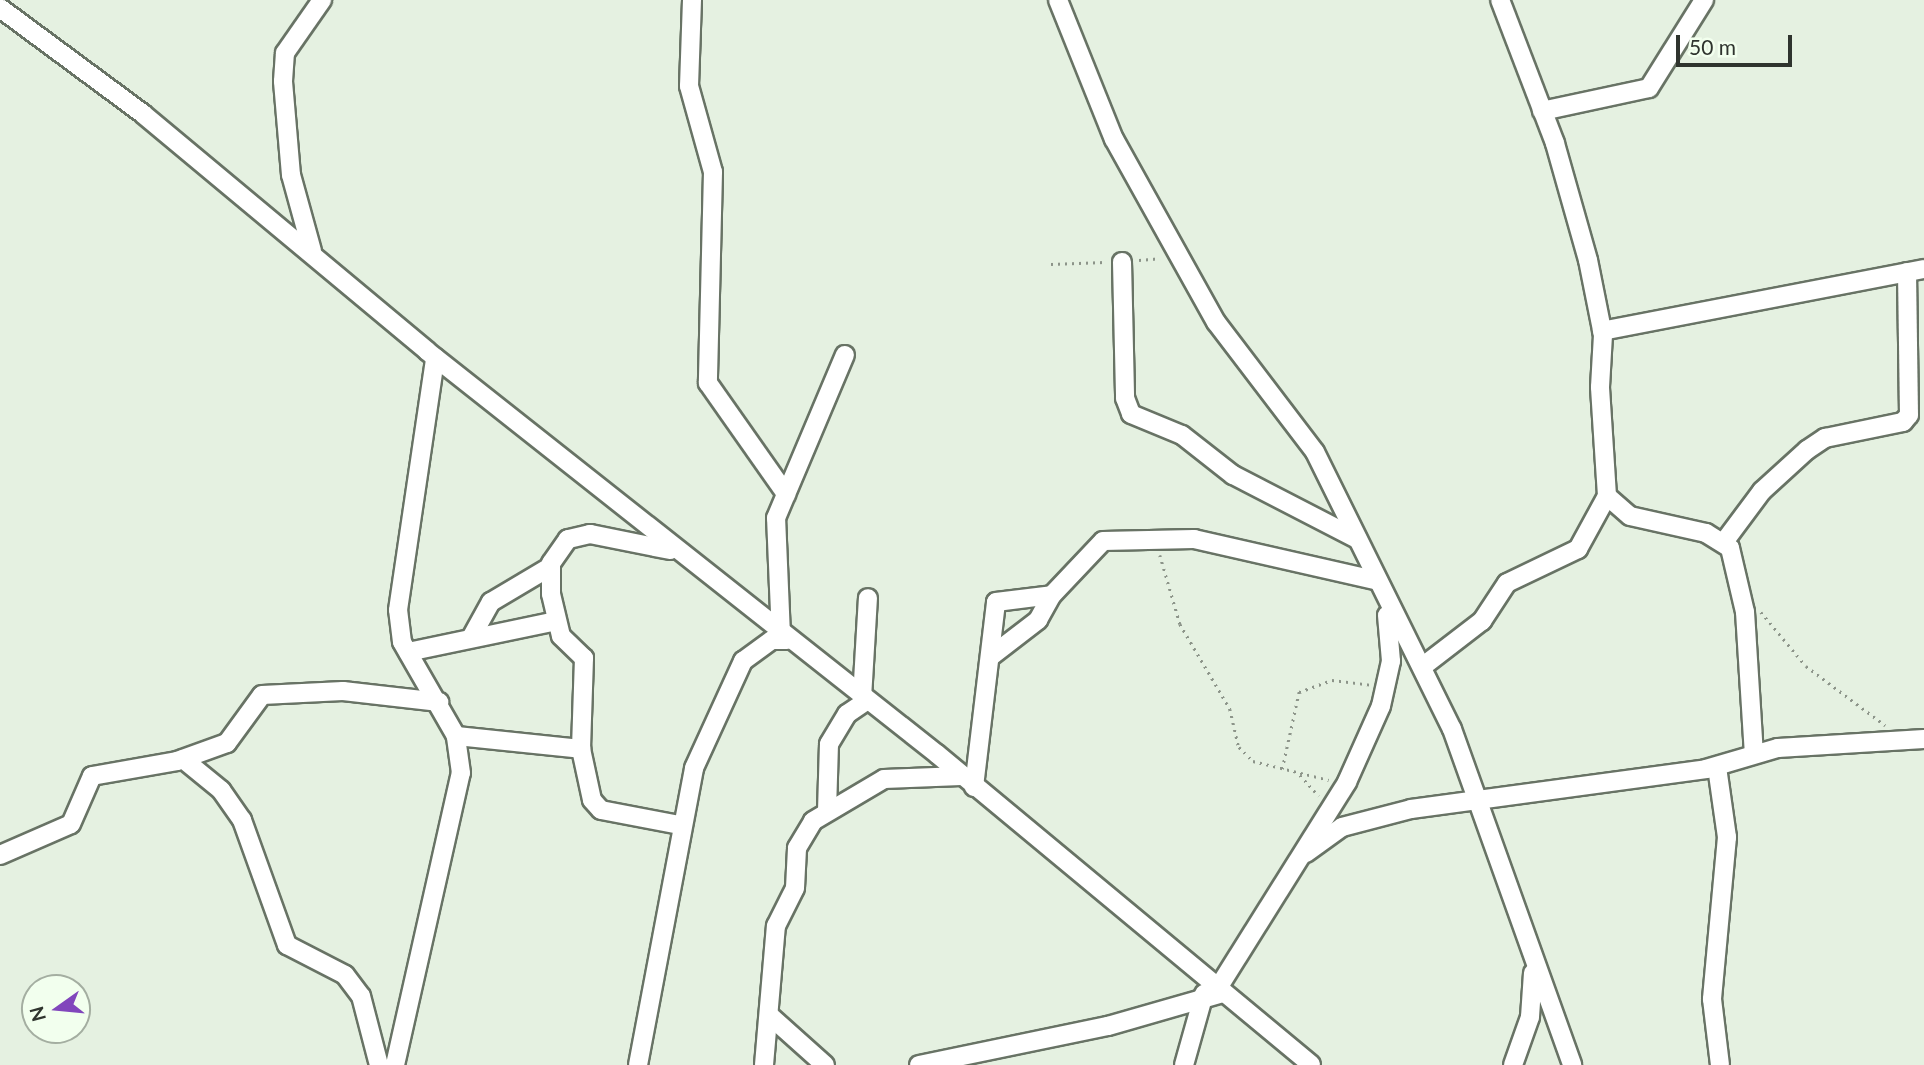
<!DOCTYPE html>
<html>
<head>
<meta charset="utf-8">
<style>
	body { margin:0 }
	#map { position:relative; width:1924px; height:1065px; overflow:hidden; background:#e5f1e1; font-family:Lato,sans-serif }
	div>[style] { position:absolute }
	.path>* { height:2.5px; margin-top:-1.25px; transform-origin:0; background:repeating-linear-gradient(90deg,#8c9489 0 2px,transparent 0 7px) }
	.roads { filter:drop-shadow(2px 0 #687365) drop-shadow(-2px 0 #687365) drop-shadow(0 2px #687365) drop-shadow(0 -2px #687365) }
	.minor>* { height:18px; margin:-9px; padding:0 9px; transform-origin:9px; border-radius:9px; background:#fff }
	span { translate:-50% -50%; white-space:nowrap; text-align:center; line-height:1.15; -webkit-text-stroke:5px #f2ffee; paint-order:stroke }
	.north { position:absolute; left:21px; top:974px; width:70px; height:70px; box-sizing:border-box; background:#f2ffee; border:2px solid #a4aea1; border-radius:50%; rotate:255deg; font-size:19px; font-weight:700; line-height:28px; text-align:center; color:#2f342e }
	.north::after { content:''; display:block; margin:auto; width:24px; height:32px; background:#8146bc; clip-path:polygon(50% 0,100% 100%,50% 72%,0 100%) }
	.scale { position:absolute; left:1676px; top:35px; width:116px; height:32px; box-sizing:border-box; border:4px solid #2f342e; border-top:0; padding-left:9px; font-size:21px; line-height:24px; white-space:nowrap; color:#2f342e; -webkit-text-stroke:5px #f2ffee; paint-order:stroke }
</style>
</head>
<body>
<div id="map">
	<div class="path">
		<i style="left:1139px;top:260px;width:21px;rotate:-5deg"></i>
		<i style="left:1051px;top:264px;width:54px;rotate:-2.1deg"></i>
		<i style="left:1160px;top:555px;width:72px;rotate:73.8deg"></i>
		<i style="left:1180px;top:624px;width:99px;rotate:59.5deg"></i>
		<i style="left:1230px;top:709px;width:39px;rotate:77deg"></i>
		<i style="left:1239px;top:747px;width:20px;rotate:45deg"></i>
		<i style="left:1253px;top:761px;width:78px;rotate:14deg"></i>
		<i style="left:1761px;top:612px;width:70px;rotate:50.2deg"></i>
		<i style="left:1806px;top:666px;width:99px;rotate:36.8deg"></i>
		<i style="left:1282px;top:769px;width:79px;rotate:-77.6deg"></i>
		<i style="left:1299px;top:692px;width:35px;rotate:-20deg"></i>
		<i style="left:1332px;top:680px;width:38px;rotate:7deg"></i>
		<i style="left:1300px;top:775px;width:28px;rotate:48deg"></i>
	</div>
	<div class="roads">
		<div class="minor">
			<i style="left:692px;top:0;width:86px;rotate:92deg"></i>
			<i style="left:689px;top:86px;width:89px;rotate:74.4deg"></i>
			<i style="left:713px;top:172px;width:211px;rotate:91.4deg"></i>
			<i style="left:708px;top:383px;width:136px;rotate:54.9deg"></i>
			<i style="left:1058px;top:0;width:150px;rotate:68.1deg"></i>
			<i style="left:1114px;top:139px;width:210px;rotate:60.9deg"></i>
			<i style="left:1216px;top:322px;width:163px;rotate:52.7deg"></i>
			<i style="left:1315px;top:452px;width:309px;rotate:63.7deg"></i>
			<i style="left:1452px;top:729px;width:357px;rotate:70.3deg"></i>
			<i style="left:0;top:8px;width:178px;rotate:36.5deg"></i>
			<i style="left:143px;top:114px;width:370px;rotate:39.8deg"></i>
			<i style="left:427px;top:351px;width:650px;rotate:38.32deg"></i>
			<i style="left:937px;top:754px;width:486px;rotate:39.7deg"></i>
			<i style="left:1542px;top:111px;width:109px;rotate:-12.1deg"></i>
			<i style="left:1649px;top:88px;width:104px;rotate:-58deg"></i>
			<i style="left:312px;top:251px;width:79px;rotate:-105.4deg"></i>
			<i style="left:291px;top:175px;width:94px;rotate:-94.9deg"></i>
			<i style="left:283px;top:81px;width:28px;rotate:-86deg"></i>
			<i style="left:285px;top:53px;width:65px;rotate:-55.1deg"></i>
			<i style="left:1122px;top:262px;width:136px;rotate:88.7deg"></i>
			<i style="left:1125px;top:398px;width:17px;rotate:69deg"></i>
			<i style="left:1131px;top:414px;width:55px;rotate:22.4deg"></i>
			<i style="left:1182px;top:435px;width:65px;rotate:38.1deg"></i>
			<i style="left:1233px;top:475px;width:140px;rotate:27.3deg"></i>
			<i style="left:1602px;top:331px;width:328px;rotate:-10.9deg"></i>
			<i style="left:1607px;top:496px;width:30px;rotate:41deg"></i>
			<i style="left:1630px;top:516px;width:78px;rotate:12.6deg"></i>
			<i style="left:1706px;top:533px;width:28px;rotate:32deg"></i>
			<i style="left:1730px;top:548px;width:66px;rotate:76.8deg"></i>
			<i style="left:1745px;top:612px;width:142px;rotate:86.4deg"></i>
			<i style="left:1724px;top:542px;width:64px;rotate:-53.3deg"></i>
			<i style="left:1762px;top:491px;width:61px;rotate:-42.3deg"></i>
			<i style="left:1807px;top:450px;width:22px;rotate:-34deg"></i>
			<i style="left:1825px;top:438px;width:80px;rotate:-11.6deg"></i>
			<i style="left:1903px;top:422px;width:9px;rotate:-49deg"></i>
			<i style="left:1909px;top:415px;width:143px;rotate:-90.8deg"></i>
			<i style="left:670px;top:550px;width:82px;rotate:-168.7deg"></i>
			<i style="left:590px;top:534px;width:23px;rotate:167deg"></i>
			<i style="left:568px;top:539px;width:29px;rotate:125deg"></i>
			<i style="left:551px;top:563px;width:31px;rotate:90deg"></i>
			<i style="left:551px;top:594px;width:43px;rotate:76.6deg"></i>
			<i style="left:561px;top:636px;width:32px;rotate:44deg"></i>
			<i style="left:584px;top:658px;width:91px;rotate:91.9deg"></i>
			<i style="left:581px;top:749px;width:52px;rotate:77.8deg"></i>
			<i style="left:592px;top:800px;width:13px;rotate:48deg"></i>
			<i style="left:601px;top:810px;width:80px;rotate:10.8deg"></i>
			<i style="left:472px;top:636px;width:39px;rotate:-61deg"></i>
			<i style="left:491px;top:602px;width:69px;rotate:-30.7deg"></i>
			<i style="left:781px;top:636px;width:118px;rotate:-92.4deg"></i>
			<i style="left:776px;top:518px;width:177px;rotate:-67.1deg"></i>
			<i style="left:408px;top:652px;width:151px;rotate:-11.8deg"></i>
			<i style="left:990px;top:657px;width:61px;rotate:-37.6deg"></i>
			<i style="left:1038px;top:620px;width:29px;rotate:-61deg"></i>
			<i style="left:1422px;top:667px;width:76px;rotate:-37.5deg"></i>
			<i style="left:1482px;top:621px;width:45px;rotate:-56.7deg"></i>
			<i style="left:1507px;top:583px;width:79px;rotate:-25.6deg"></i>
			<i style="left:1578px;top:549px;width:60px;rotate:-61.3deg"></i>
			<i style="left:1607px;top:496px;width:109px;rotate:-93.7deg"></i>
			<i style="left:1600px;top:387px;width:52px;rotate:-86.7deg"></i>
			<i style="left:1603px;top:335px;width:76px;rotate:-101.3deg"></i>
			<i style="left:1588px;top:260px;width:122px;rotate:-105.8deg"></i>
			<i style="left:1555px;top:143px;width:153px;rotate:-111deg"></i>
			<i style="left:862px;top:698px;width:100px;rotate:-86.6deg"></i>
			<i style="left:456px;top:736px;width:126px;rotate:5.9deg"></i>
			<i style="left:183px;top:759px;width:49px;rotate:39.2deg"></i>
			<i style="left:221px;top:790px;width:37px;rotate:55deg"></i>
			<i style="left:242px;top:820px;width:133px;rotate:70.2deg"></i>
			<i style="left:287px;top:945px;width:65px;rotate:27.3deg"></i>
			<i style="left:345px;top:975px;width:26px;rotate:53deg"></i>
			<i style="left:361px;top:996px;width:71px;rotate:75.4deg"></i>
			<i style="left:1717px;top:767px;width:71px;rotate:81.9deg"></i>
			<i style="left:1727px;top:837px;width:163px;rotate:95.3deg"></i>
			<i style="left:1712px;top:999px;width:66px;rotate:83.1deg"></i>
			<i style="left:974px;top:787px;width:186px;rotate:-83.2deg"></i>
			<i style="left:996px;top:602px;width:56px;rotate:-7.1deg"></i>
			<i style="left:1052px;top:595px;width:74px;rotate:-46.6deg"></i>
			<i style="left:1103px;top:541px;width:91px;rotate:-1.3deg"></i>
			<i style="left:1194px;top:539px;width:185px;rotate:12.8deg"></i>
			<i style="left:827px;top:811px;width:67px;rotate:-88.3deg"></i>
			<i style="left:829px;top:744px;width:35px;rotate:-59deg"></i>
			<i style="left:847px;top:714px;width:23px;rotate:-34deg"></i>
			<i style="left:1306px;top:853px;width:44px;rotate:-35.8deg"></i>
			<i style="left:1342px;top:827px;width:71px;rotate:-14.6deg"></i>
			<i style="left:1411px;top:809px;width:298px;rotate:-7.7deg"></i>
			<i style="left:1706px;top:769px;width:75px;rotate:-16.3deg"></i>
			<i style="left:1778px;top:748px;width:146px;rotate:-3.5deg"></i>
			<i style="left:0;top:855px;width:77px;rotate:-23.6deg"></i>
			<i style="left:71px;top:824px;width:52px;rotate:-66.4deg"></i>
			<i style="left:92px;top:776px;width:86px;rotate:-10deg"></i>
			<i style="left:177px;top:761px;width:53px;rotate:-19.8deg"></i>
			<i style="left:227px;top:743px;width:59px;rotate:-53.9deg"></i>
			<i style="left:262px;top:695px;width:81px;rotate:-2.8deg"></i>
			<i style="left:343px;top:691px;width:97px;rotate:6.5deg"></i>
			<i style="left:1218px;top:988px;width:243px;rotate:-57.9deg"></i>
			<i style="left:1347px;top:782px;width:83px;rotate:-65.9deg"></i>
			<i style="left:1381px;top:706px;width:46px;rotate:-77.5deg"></i>
			<i style="left:1391px;top:661px;width:46px;rotate:-95deg"></i>
			<i style="left:769px;top:1015px;width:75px;rotate:41.8deg"></i>
			<i style="left:395px;top:1065px;width:299px;rotate:-77.3deg"></i>
			<i style="left:461px;top:773px;width:37px;rotate:-98deg"></i>
			<i style="left:456px;top:736px;width:108px;rotate:-119.9deg"></i>
			<i style="left:402px;top:642px;width:32px;rotate:-97deg"></i>
			<i style="left:398px;top:610px;width:255px;rotate:-81.6deg"></i>
			<i style="left:638px;top:1065px;width:302px;rotate:-79.3deg"></i>
			<i style="left:694px;top:768px;width:118px;rotate:-65.4deg"></i>
			<i style="left:743px;top:661px;width:36px;rotate:-36deg"></i>
			<i style="left:772px;top:640px;width:15px"></i>
			<i style="left:764px;top:1065px;width:140px;rotate:-85.1deg"></i>
			<i style="left:776px;top:926px;width:42px;rotate:-63.4deg"></i>
			<i style="left:795px;top:888px;width:40px;rotate:-87.1deg"></i>
			<i style="left:797px;top:848px;width:31px;rotate:-59deg"></i>
			<i style="left:813px;top:821px;width:82px;rotate:-30.6deg"></i>
			<i style="left:884px;top:779px;width:77px;rotate:-2.2deg"></i>
			<i style="left:919px;top:1065px;width:193px;rotate:-11.7deg"></i>
			<i style="left:1108px;top:1026px;width:120px;rotate:-16deg"></i>
			<i style="left:1184px;top:1065px;width:74px;rotate:-74.3deg"></i>
			<i style="left:1513px;top:1065px;width:51px;rotate:-70.5deg"></i>
			<i style="left:1530px;top:1017px;width:44px;rotate:-86.1deg"></i>
		</div>
	</div>
	<div class="north">N</div>
	<div class="scale">50 m</div>
</div>
</body>
</html>
